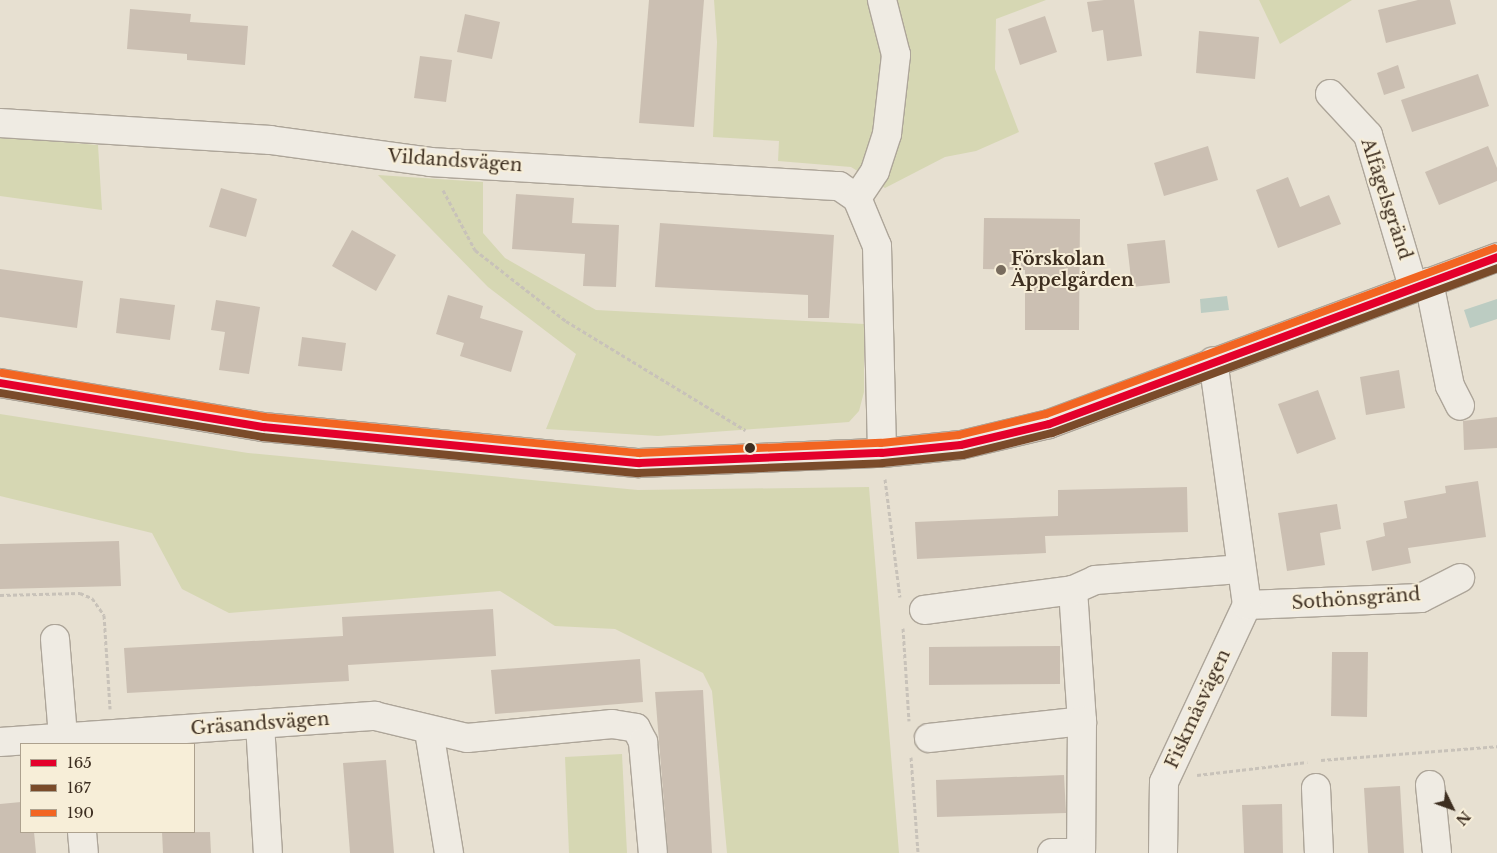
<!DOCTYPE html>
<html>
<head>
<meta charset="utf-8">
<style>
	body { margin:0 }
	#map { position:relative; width:1497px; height:853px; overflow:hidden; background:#e7e0d1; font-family:"Libre Baskerville",serif }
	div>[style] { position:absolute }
	.green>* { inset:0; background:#d6d7b3 }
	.water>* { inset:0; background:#bcccc2 }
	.building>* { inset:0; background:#cbbfb2 }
	.path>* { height:3px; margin-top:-1.5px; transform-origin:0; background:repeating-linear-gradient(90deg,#c8c2b9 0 4px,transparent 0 6.5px) }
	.roads { filter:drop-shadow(1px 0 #ada599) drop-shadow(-1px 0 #ada599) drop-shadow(0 1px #ada599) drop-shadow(0 -1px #ada599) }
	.minor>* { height:28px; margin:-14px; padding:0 14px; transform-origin:14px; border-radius:14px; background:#efebe3 }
	.bus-1>* { height:8px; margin:-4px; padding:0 4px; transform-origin:4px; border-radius:4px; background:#e4002b }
	.bus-2>* { height:8px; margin:-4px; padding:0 4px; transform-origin:4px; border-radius:4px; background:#7a4b2a }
	.bus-3>* { height:8px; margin:-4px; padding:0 4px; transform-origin:4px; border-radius:4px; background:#f26522 }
	.dots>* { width:14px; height:14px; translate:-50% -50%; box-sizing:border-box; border:2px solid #f7eed8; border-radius:50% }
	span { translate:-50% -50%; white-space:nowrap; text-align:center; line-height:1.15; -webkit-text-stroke:4px #f7eed8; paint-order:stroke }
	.street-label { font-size:18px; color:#3d2e20 }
	.poi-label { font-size:18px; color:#3d2e20; font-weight:700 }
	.left { translate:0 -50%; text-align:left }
	.legend { position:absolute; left:20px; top:743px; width:175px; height:90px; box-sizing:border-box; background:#f7eed8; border:1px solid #ada18e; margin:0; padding:6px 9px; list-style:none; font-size:15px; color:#3d2e20 }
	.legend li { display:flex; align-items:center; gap:10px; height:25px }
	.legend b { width:25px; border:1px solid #ada18e }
	.north { position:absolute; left:1427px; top:783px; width:50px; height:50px; -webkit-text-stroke:4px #f7eed8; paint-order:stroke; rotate:132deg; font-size:14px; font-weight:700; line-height:20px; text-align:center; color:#3d2e20 }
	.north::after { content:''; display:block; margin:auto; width:18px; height:22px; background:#3d2e20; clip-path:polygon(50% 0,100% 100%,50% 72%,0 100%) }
</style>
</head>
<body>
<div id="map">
	<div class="green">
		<i style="clip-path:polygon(714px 0,1046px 0,996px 19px,995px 69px,1019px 132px,976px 151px,945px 157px,885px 188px,851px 167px,778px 161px,779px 141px,713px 137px,717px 42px)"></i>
		<i style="clip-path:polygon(1259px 0,1352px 0,1280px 44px)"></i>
		<i style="clip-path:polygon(0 137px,98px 145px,102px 210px,0 196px)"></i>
		<i style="clip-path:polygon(378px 175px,483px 182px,483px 233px,505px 258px,596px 310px,864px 324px,864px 392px,859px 411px,849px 422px,658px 436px,546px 429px,576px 354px,488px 287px)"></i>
		<i style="clip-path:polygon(0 414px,248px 453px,638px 490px,869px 487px,899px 853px,727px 853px,712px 691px,703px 673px,615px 629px,555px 626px,500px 591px,229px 613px,182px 589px,152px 533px,0 496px)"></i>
		<i style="clip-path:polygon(622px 754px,627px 853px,569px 853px,565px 757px)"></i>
	</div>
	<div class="water">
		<i style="clip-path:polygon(1227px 296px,1229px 310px,1201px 313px,1200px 299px)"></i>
		<i style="clip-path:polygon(1497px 299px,1497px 319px,1470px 328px,1464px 310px)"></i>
	</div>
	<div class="building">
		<i style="clip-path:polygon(649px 0,704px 0,694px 127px,639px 123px)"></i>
		<i style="clip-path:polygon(1104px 0,1134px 0,1142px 56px,1107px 61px,1103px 30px,1092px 32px,1087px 2px)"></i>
		<i style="clip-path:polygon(1418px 0,1450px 0,1456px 24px,1386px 43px,1378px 10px)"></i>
		<i style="clip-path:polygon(130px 9px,191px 14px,190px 22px,248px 26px,245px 65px,187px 60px,187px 54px,127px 49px)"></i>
		<i style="clip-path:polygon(465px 14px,500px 22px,492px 59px,457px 52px)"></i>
		<i style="clip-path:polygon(1045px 16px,1057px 52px,1020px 65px,1008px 29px)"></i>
		<i style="clip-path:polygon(1199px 31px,1259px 37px,1255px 79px,1196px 73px)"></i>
		<i style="clip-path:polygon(420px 56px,452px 60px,446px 102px,414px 98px)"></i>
		<i style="clip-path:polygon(1398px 65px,1405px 88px,1384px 95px,1377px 73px)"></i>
		<i style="clip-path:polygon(1478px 74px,1489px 106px,1412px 132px,1401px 100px)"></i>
		<i style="clip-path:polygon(1208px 146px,1218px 180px,1164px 196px,1154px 163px)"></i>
		<i style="clip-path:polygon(1488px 146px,1497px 168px,1497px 181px,1439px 205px,1425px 172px)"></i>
		<i style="clip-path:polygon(1288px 177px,1300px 207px,1329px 195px,1341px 224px,1278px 248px,1256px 190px)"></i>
		<i style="clip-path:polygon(221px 188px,257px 199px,246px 237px,209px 227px)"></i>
		<i style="clip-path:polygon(516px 194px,574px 198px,572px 223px,619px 225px,616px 287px,583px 286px,585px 254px,512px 249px)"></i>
		<i style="clip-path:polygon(984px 218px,1080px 219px,1079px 330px,1025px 330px,1025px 270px,983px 269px)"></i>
		<i style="clip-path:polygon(660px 223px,834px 235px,829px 318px,808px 318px,808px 295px,655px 287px)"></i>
		<i style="clip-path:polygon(352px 230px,396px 255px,376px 291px,332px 266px)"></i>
		<i style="clip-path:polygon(1165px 240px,1170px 283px,1132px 287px,1127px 244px)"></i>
		<i style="clip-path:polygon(0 269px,83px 281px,77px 328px,0 317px)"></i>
		<i style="clip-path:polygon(448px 295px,483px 306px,480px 318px,523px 331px,511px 372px,460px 356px,464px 343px,436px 334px)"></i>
		<i style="clip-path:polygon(120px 298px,175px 305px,170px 340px,116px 333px)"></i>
		<i style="clip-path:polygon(216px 300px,260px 307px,249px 374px,219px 370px,225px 332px,211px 330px)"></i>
		<i style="clip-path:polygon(302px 337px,346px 343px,342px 371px,298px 366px)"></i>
		<i style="clip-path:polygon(1399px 370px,1405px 408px,1366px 415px,1360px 377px)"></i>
		<i style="clip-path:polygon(1318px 390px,1336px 439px,1297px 454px,1278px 404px)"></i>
		<i style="clip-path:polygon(1497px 417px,1497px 448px,1464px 450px,1463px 421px)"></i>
		<i style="clip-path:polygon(1478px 481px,1486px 537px,1408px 548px,1411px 563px,1372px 571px,1366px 541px,1385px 536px,1383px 523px,1407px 518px,1404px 501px,1446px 493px,1445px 486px)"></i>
		<i style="clip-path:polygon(1187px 487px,1188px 532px,1045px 536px,1046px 553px,917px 559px,915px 522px,1058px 516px,1058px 490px)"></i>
		<i style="clip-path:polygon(1337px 504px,1341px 529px,1320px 533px,1325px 565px,1287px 571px,1278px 513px)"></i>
		<i style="clip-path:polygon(119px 541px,121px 586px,0 589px,0 544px)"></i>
		<i style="clip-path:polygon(493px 609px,496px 656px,348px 665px,349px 681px,127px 693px,124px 648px,343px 636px,342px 617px)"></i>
		<i style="clip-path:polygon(1060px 646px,1060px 684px,929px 685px,929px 647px)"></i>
		<i style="clip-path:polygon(1332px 652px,1368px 652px,1367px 717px,1331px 716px)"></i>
		<i style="clip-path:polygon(640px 659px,643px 702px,495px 714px,491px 670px)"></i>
		<i style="clip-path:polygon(703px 690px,712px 853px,668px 853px,655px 692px)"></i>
		<i style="clip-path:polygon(386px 760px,394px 853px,350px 853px,343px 763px)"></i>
		<i style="clip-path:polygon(1064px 775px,1066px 813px,937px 817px,936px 780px)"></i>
		<i style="clip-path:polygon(1400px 786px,1404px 853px,1368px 853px,1364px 788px)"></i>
		<i style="clip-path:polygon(21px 802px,21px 832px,34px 832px,36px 853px,0 853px,0 804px)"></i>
		<i style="clip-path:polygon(1282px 804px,1283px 853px,1244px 853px,1242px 805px)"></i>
		<i style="clip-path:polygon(162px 832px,210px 832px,211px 853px,163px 853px)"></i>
	</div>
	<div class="path">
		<i style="left:443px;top:190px;width:68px;rotate:61.9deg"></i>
		<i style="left:475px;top:250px;width:115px;rotate:38deg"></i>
		<i style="left:566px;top:321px;width:210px;rotate:31.3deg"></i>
		<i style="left:885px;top:479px;width:119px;rotate:82.8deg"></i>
		<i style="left:0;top:595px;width:80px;rotate:-1.4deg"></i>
		<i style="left:80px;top:593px;width:13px;rotate:23deg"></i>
		<i style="left:92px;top:598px;width:21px;rotate:55deg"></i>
		<i style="left:104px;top:615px;width:94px;rotate:86.3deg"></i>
		<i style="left:903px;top:628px;width:93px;rotate:86.3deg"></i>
		<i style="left:911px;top:757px;width:96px;rotate:85.8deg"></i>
		<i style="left:1321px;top:760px;width:177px;rotate:-4.5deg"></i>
		<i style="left:1197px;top:775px;width:111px;rotate:-6.7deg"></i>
	</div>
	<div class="roads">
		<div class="minor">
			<i style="left:1330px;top:94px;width:56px;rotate:47.2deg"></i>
			<i style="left:1368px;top:135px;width:159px;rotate:73.5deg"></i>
			<i style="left:0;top:123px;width:271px;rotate:3.6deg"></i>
			<i style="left:270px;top:140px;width:162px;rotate:7.8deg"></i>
			<i style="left:430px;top:162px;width:410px;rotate:3.4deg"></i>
			<i style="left:839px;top:186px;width:22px;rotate:34deg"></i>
			<i style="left:857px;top:198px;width:52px;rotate:67.4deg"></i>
			<i style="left:877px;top:246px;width:207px;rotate:88.6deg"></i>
			<i style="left:857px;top:198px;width:32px;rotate:-56deg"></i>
			<i style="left:875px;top:171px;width:39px;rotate:-72deg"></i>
			<i style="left:887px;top:134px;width:80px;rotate:-83.5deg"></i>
			<i style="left:896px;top:55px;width:57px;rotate:-104.3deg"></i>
			<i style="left:1429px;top:282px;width:106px;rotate:78.6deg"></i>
			<i style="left:1450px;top:386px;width:22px;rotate:63deg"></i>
			<i style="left:0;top:383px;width:267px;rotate:9.5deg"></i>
			<i style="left:263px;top:427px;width:378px;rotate:5.5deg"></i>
			<i style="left:639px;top:463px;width:243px;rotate:-2.4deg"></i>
			<i style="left:882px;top:453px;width:79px;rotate:-5.8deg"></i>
			<i style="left:961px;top:445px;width:90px;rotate:-13.4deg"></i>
			<i style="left:1049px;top:424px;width:478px;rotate:-20.4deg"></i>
			<i style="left:1073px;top:590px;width:131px;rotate:86.1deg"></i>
			<i style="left:1247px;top:605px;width:174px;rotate:-2.3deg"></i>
			<i style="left:1421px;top:598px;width:44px;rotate:-27.1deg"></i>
			<i style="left:924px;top:610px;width:150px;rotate:-7.6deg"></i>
			<i style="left:1073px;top:590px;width:24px;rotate:-24deg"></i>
			<i style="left:1095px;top:580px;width:145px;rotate:-4.3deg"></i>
			<i style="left:55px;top:639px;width:98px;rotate:85.3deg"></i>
			<i style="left:260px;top:724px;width:129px;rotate:86.5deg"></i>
			<i style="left:429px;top:731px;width:124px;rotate:80.7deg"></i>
			<i style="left:929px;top:738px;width:154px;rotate:-6.3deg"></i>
			<i style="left:1082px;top:721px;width:129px;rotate:90.4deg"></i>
			<i style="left:0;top:742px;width:376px;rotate:-4deg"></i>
			<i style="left:375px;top:716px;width:95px;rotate:13.4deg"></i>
			<i style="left:467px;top:738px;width:146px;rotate:-5.5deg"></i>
			<i style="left:612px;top:724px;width:24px;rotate:9deg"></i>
			<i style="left:636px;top:728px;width:16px;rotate:63deg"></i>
			<i style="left:643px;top:742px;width:111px;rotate:84.9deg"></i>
			<i style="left:1430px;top:785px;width:68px;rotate:84.1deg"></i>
			<i style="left:1316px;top:788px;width:65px;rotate:87.4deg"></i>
			<i style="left:82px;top:832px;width:21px;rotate:85deg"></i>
			<i style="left:1052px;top:853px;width:29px"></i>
			<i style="left:1163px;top:853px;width:71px;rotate:-89.2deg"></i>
			<i style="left:1164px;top:782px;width:195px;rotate:-64.9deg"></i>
			<i style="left:1247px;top:605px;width:246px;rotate:-97.9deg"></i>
		</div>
	</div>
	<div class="bus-1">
		<i style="left:0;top:383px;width:267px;rotate:9.5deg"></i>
		<i style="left:263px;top:427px;width:378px;rotate:5.5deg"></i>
		<i style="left:639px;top:463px;width:243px;rotate:-2.4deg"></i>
		<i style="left:882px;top:453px;width:79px;rotate:-5.8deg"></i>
		<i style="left:961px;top:445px;width:90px;rotate:-13.4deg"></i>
		<i style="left:1049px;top:424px;width:478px;rotate:-20.4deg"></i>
	</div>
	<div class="bus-2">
		<i style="left:0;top:393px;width:266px;rotate:9.5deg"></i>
		<i style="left:262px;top:437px;width:378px;rotate:5.5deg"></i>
		<i style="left:638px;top:473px;width:245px;rotate:-2.3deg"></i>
		<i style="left:883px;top:463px;width:80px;rotate:-5.7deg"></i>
		<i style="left:963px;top:455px;width:92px;rotate:-13.9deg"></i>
		<i style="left:1052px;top:433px;width:475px;rotate:-20.3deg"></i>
	</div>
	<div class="bus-3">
		<i style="left:2px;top:373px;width:266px;rotate:9.5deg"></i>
		<i style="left:264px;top:417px;width:377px;rotate:5.5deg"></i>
		<i style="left:639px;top:453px;width:242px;rotate:-2.4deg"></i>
		<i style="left:881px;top:443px;width:78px;rotate:-5.9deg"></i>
		<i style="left:959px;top:435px;width:89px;rotate:-13.6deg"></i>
		<i style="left:1046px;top:414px;width:478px;rotate:-20.3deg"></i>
	</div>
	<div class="dots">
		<i style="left:1001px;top:270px;background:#786c5e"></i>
		<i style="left:750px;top:448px;background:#3d2e20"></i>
	</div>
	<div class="street-label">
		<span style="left:455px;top:161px;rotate:4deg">Vildandsvägen</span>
		<span style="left:1386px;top:199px;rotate:72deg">Alfågelsgränd</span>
		<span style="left:1356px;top:599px;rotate:-4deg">Sothönsgränd</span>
		<span style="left:1198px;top:709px;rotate:-65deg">Fiskmåsvägen</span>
		<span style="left:260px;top:724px;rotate:-4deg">Gräsandsvägen</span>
	</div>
	<div class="poi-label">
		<span class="left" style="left:1011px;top:270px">Förskolan<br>Äppelgården</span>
	</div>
	<ul class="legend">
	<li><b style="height:6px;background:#e4002b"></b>165</li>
	<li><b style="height:6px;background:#7a4b2a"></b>167</li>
	<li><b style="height:6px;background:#f26522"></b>190</li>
	</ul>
	<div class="north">N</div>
</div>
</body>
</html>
